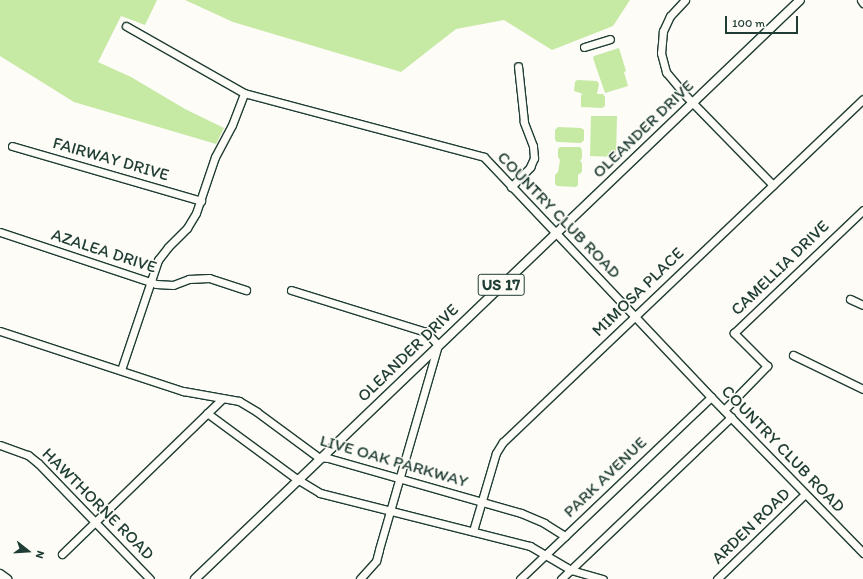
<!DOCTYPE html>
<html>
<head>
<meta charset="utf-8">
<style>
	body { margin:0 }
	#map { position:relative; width:863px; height:579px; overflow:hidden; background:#fdfcf7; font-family:Itim,sans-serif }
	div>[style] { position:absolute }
	.green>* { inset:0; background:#c6e9a3 }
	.roads { filter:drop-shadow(1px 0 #1f3d34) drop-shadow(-1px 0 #1f3d34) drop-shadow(0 1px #1f3d34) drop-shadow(0 -1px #1f3d34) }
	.minor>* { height:7px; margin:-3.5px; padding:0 3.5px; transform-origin:3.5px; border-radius:3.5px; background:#fdfcf7 }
	.major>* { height:8px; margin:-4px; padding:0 4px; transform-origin:4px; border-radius:4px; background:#fdfcf7 }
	span { translate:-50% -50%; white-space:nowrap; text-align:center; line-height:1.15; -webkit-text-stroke:3px #fdfcf7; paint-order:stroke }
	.shield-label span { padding:1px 3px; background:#fdfcf7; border:1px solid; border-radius:3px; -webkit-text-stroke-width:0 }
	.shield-label { font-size:16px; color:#1f3d34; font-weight:700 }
	.street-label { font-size:17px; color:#1f3d34 }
	.north { position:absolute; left:8px; top:531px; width:40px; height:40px; -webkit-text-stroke:3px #fdfcf7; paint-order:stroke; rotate:107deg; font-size:11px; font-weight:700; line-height:16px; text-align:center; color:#1f3d34 }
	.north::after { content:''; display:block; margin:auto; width:14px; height:18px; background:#1f3d34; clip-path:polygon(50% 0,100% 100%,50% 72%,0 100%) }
	.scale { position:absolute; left:725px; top:16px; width:73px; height:18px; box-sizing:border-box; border:2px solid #1f3d34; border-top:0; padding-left:5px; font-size:12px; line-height:14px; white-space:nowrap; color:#1f3d34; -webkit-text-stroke:3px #fdfcf7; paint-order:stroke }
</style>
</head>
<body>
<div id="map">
	<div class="green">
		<i style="clip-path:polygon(0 0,157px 0,145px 25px,121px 16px,98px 62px,131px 77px,185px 109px,224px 128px,216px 144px,74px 102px,0 56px)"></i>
		<i style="clip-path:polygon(185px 0,630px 0,613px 26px,552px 50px,504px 20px,456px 29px,401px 72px,233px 22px)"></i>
		<i style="clip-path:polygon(619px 48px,626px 71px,624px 72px,628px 86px,605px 93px,593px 58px,594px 56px)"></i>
		<i style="clip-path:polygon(577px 80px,597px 81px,599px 84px,597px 94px,603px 94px,605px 97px,605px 106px,602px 108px,581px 107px,581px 95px,583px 94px,574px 91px,575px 82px)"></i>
		<i style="clip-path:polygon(591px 116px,617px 116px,616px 157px,590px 156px)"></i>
		<i style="clip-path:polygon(558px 127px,581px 128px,584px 130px,584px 140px,581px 143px,557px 142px,555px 140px,555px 130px)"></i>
		<i style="clip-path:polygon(560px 147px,580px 147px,582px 150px,582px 158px,580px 161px,582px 163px,582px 172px,578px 175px,578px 185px,576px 187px,557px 186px,555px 184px,555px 175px,558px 172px,560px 160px,558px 157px,558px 149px)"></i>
	</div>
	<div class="roads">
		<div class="minor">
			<i style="left:685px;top:0;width:22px;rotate:133deg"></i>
			<i style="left:670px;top:16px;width:17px;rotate:115deg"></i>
			<i style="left:663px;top:31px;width:22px;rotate:95deg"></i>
			<i style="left:661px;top:53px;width:20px;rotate:75deg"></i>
			<i style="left:666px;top:72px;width:33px;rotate:50deg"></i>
			<i style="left:687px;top:97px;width:123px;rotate:45.7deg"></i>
			<i style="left:861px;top:0;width:4px;rotate:56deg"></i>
			<i style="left:126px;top:26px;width:136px;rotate:29.6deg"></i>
			<i style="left:244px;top:93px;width:248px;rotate:14.9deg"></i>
			<i style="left:484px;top:157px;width:330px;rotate:46.6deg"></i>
			<i style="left:711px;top:397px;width:218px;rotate:45.7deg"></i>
			<i style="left:584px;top:47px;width:27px;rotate:-17deg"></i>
			<i style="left:12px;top:146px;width:197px;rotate:16.2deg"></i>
			<i style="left:511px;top:187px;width:28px;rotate:-46deg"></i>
			<i style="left:530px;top:167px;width:10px;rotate:-66deg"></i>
			<i style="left:534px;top:158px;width:12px;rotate:-95deg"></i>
			<i style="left:533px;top:146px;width:26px;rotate:-111deg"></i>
			<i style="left:524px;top:122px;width:56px;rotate:-96.1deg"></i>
			<i style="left:0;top:232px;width:164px;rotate:18.4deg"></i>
			<i style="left:156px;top:284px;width:17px;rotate:3deg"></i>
			<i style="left:173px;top:285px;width:17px;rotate:-21deg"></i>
			<i style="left:189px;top:279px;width:20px;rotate:-3deg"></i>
			<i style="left:209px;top:278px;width:39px;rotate:18deg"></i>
			<i style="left:291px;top:290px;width:141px;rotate:17.3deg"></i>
			<i style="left:426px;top:332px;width:18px;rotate:47deg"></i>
			<i style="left:438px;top:345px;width:213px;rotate:106.1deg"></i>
			<i style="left:379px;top:550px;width:11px;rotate:105deg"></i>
			<i style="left:376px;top:561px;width:24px;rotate:132deg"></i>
			<i style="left:850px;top:299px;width:14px;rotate:25deg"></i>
			<i style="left:0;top:331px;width:193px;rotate:18.2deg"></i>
			<i style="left:183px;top:391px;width:57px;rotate:10.1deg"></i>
			<i style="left:239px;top:401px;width:21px;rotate:31deg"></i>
			<i style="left:257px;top:412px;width:76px;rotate:36.4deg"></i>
			<i style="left:318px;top:457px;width:10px;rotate:6deg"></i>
			<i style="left:328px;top:458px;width:201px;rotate:15.9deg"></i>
			<i style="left:521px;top:513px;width:25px;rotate:23deg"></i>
			<i style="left:544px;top:523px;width:25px;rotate:32deg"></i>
			<i style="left:793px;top:355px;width:78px;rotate:25.9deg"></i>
			<i style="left:121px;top:370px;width:116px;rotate:-71.4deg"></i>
			<i style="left:158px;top:260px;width:16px;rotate:-52deg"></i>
			<i style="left:168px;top:247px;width:27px;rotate:-45deg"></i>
			<i style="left:187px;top:228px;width:17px;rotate:-59deg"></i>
			<i style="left:196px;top:213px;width:59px;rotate:-71.3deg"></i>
			<i style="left:215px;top:157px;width:36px;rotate:-62deg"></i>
			<i style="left:232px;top:125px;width:34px;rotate:-69deg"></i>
			<i style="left:724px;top:410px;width:62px;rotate:-45.7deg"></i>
			<i style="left:767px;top:366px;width:47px;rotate:-135deg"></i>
			<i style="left:734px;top:333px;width:178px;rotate:-43.6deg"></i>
			<i style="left:207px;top:413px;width:112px;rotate:36.3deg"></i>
			<i style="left:297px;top:479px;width:27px;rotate:31deg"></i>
			<i style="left:320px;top:493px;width:217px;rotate:14.2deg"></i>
			<i style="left:530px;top:546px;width:48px;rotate:30.3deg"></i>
			<i style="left:571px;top:570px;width:33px;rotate:16deg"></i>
			<i style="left:0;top:445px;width:30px;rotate:20deg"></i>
			<i style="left:28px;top:455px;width:13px;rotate:39deg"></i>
			<i style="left:38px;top:463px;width:161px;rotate:46deg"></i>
			<i style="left:473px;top:531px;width:81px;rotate:-73.6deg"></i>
			<i style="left:496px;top:453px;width:13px;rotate:-58deg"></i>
			<i style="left:503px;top:442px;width:497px;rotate:-43.6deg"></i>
			<i style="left:62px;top:554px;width:224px;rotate:-44.1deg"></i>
			<i style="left:520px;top:579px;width:264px;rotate:-43.6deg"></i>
			<i style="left:561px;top:579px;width:235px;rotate:-43.6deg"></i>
			<i style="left:717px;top:579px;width:122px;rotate:-44deg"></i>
		</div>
		<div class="major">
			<i style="left:0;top:574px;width:9px;rotate:36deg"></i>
			<i style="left:195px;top:579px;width:837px;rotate:-43.74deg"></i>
		</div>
	</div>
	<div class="shield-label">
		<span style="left:501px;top:285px">US 17</span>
	</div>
	<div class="street-label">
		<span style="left:643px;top:129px;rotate:-44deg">OLEANDER DRIVE</span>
		<span style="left:111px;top:159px;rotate:16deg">FAIRWAY DRIVE</span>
		<span style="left:559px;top:215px;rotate:46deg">COUNTRY CLUB ROAD</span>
		<span style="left:104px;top:251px;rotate:18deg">AZALEA DRIVE</span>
		<span style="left:780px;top:268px;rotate:-44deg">CAMELLIA DRIVE</span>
		<span style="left:638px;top:292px;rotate:-44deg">MIMOSA PLACE</span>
		<span style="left:408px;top:353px;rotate:-44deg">OLEANDER DRIVE</span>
		<span style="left:783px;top:449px;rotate:46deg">COUNTRY CLUB ROAD</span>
		<span style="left:394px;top:461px;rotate:16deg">LIVE OAK PARKWAY</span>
		<span style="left:605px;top:477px;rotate:-44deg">PARK AVENUE</span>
		<span style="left:98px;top:504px;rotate:45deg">HAWTHORNE ROAD</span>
		<span style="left:751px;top:526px;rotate:-44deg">ARDEN ROAD</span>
	</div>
	<div class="north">N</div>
	<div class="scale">100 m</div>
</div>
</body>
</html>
